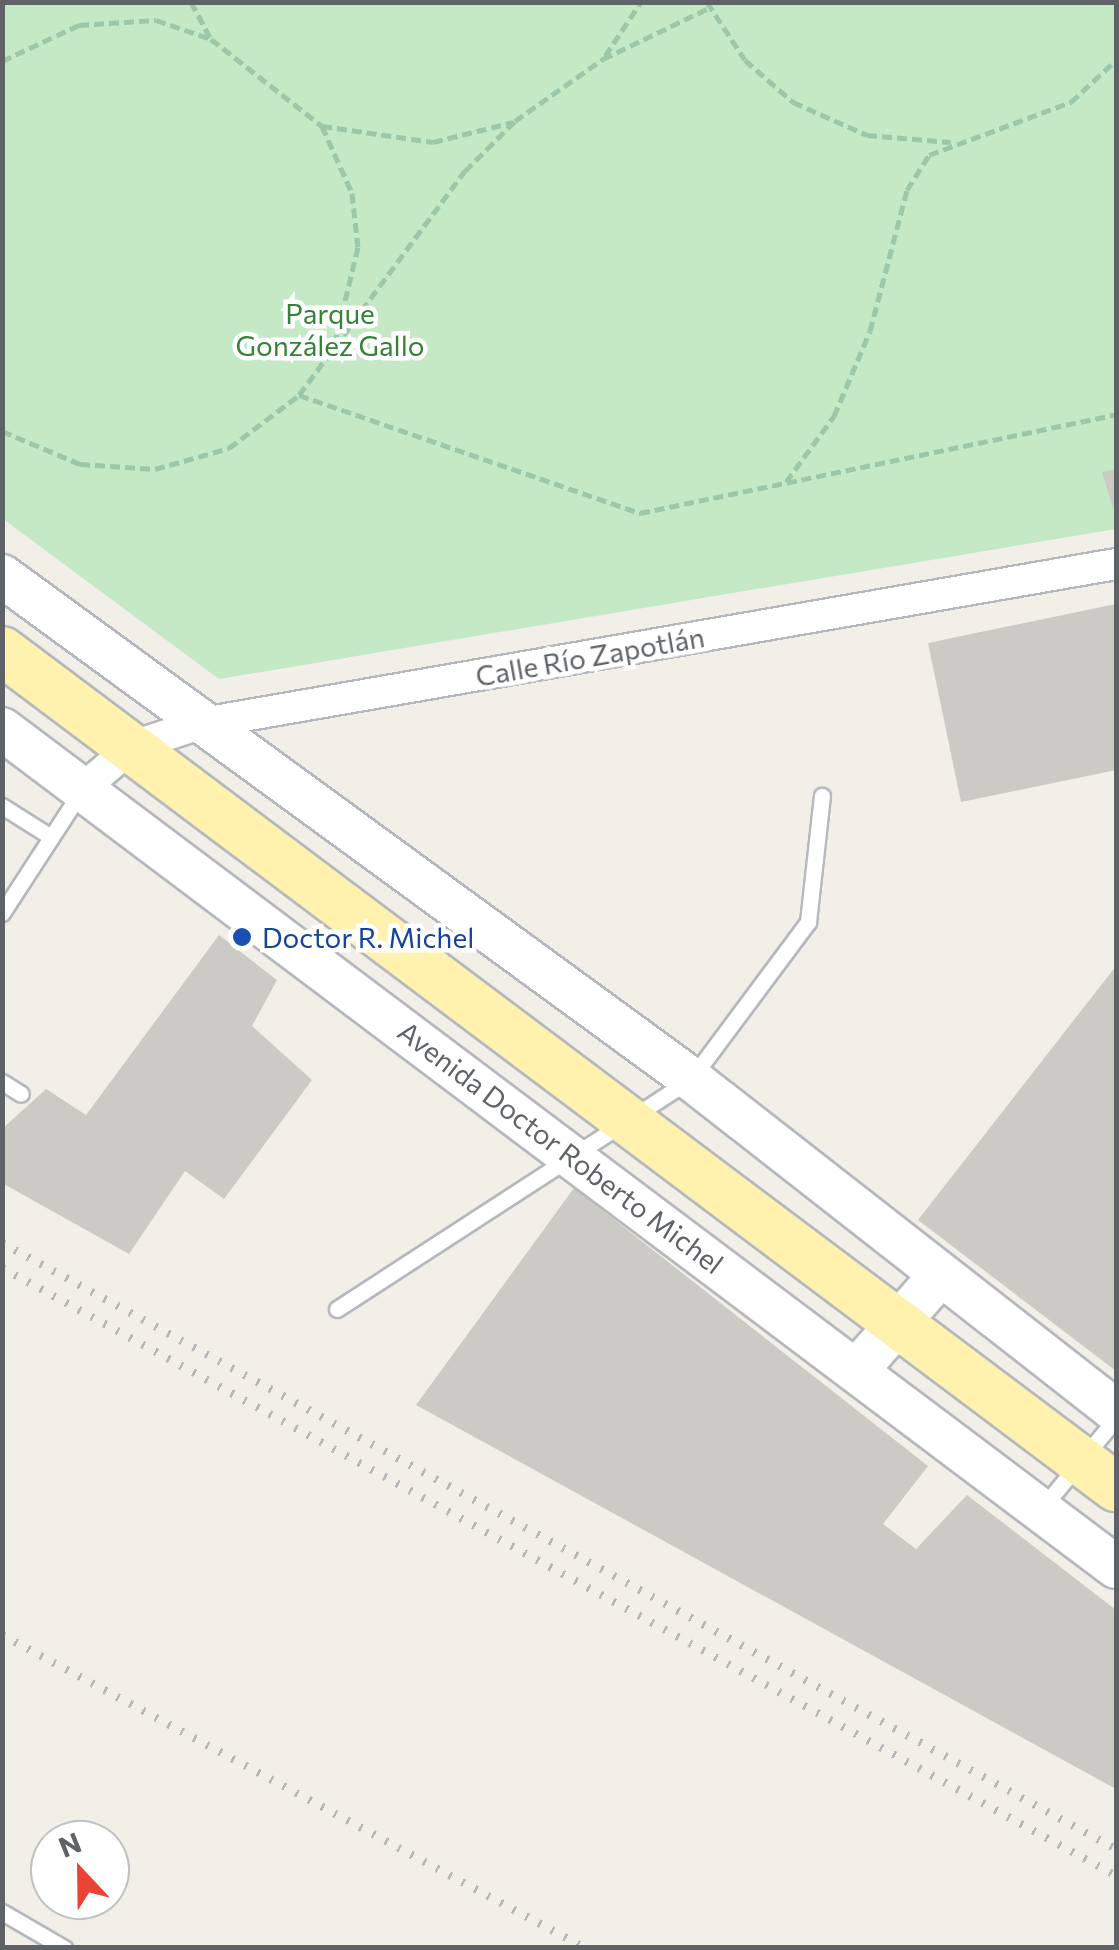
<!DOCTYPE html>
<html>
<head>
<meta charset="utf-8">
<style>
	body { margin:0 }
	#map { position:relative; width:1119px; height:1950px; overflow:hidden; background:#f1efe8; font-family:Commissioner,sans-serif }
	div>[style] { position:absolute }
	.green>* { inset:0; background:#c5e8c5 }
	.building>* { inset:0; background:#cccac5 }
	.path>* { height:5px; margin-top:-2.5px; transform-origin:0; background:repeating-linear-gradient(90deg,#9cc7a9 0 10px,transparent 0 15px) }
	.roads { filter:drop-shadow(2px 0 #b5b8bc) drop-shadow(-2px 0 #b5b8bc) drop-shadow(0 2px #b5b8bc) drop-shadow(0 -2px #b5b8bc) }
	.service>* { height:15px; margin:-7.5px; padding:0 7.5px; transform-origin:7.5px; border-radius:7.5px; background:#fff }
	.minor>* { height:30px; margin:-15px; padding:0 15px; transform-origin:15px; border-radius:15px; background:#fff }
	.secondary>* { height:42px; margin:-21px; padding:0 21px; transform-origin:21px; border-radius:21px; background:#fff }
	.primary>* { height:48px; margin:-24px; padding:0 24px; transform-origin:24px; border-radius:24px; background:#fff2af }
	.rail>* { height:8px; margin-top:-4px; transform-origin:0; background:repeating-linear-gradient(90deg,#b6b7b8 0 2.5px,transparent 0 14.5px) }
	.dots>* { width:28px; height:28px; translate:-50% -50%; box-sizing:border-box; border:5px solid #fff; border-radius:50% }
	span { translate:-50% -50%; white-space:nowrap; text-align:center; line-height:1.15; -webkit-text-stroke:9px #fff; paint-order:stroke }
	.park-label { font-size:28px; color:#348238 }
	.street-label { font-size:28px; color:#5f6368 }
	.transit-label { font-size:28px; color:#164399 }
	.left { translate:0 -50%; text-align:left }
	.frame { position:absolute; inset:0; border:5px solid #5f6368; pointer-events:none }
	.north { position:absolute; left:30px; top:1820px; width:100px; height:100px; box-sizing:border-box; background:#fff; border:2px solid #bfc1c3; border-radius:50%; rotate:338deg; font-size:28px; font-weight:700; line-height:40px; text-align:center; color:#5f6368 }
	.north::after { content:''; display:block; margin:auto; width:35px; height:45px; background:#ea4335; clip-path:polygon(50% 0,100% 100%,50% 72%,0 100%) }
</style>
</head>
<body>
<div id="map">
	<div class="green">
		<i style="clip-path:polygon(3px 3px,1116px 3px,1116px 529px,219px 679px,3px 519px)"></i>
	</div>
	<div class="building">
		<i style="clip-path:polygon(1116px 469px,1116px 518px,1102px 472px)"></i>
		<i style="clip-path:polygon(1116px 604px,1116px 770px,961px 802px,928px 643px)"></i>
		<i style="clip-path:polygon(219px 935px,277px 980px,252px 1026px,312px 1080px,224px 1199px,185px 1171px,129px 1254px,2px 1183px,2px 1129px,46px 1089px,86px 1115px)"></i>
		<i style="clip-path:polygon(1116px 966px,1116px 1371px,918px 1220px)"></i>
		<i style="clip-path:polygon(574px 1188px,928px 1466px,883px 1524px,916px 1549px,967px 1495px,1116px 1610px,1116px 1789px,416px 1405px)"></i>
	</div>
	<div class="path">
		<i style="left:191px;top:2px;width:42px;rotate:61.6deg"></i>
		<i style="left:707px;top:2px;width:69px;rotate:56.8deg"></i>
		<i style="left:745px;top:60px;width:64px;rotate:41.2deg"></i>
		<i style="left:793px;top:102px;width:81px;rotate:24deg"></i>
		<i style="left:867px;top:135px;width:84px;rotate:4.8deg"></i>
		<i style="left:605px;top:56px;width:65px;rotate:-56.3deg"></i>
		<i style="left:2px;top:61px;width:85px;rotate:-25.1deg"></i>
		<i style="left:79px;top:25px;width:77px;rotate:-3.7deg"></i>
		<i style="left:156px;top:20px;width:58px;rotate:19.1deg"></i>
		<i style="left:211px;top:39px;width:141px;rotate:38.1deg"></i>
		<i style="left:322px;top:126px;width:73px;rotate:65.9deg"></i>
		<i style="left:352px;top:193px;width:54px;rotate:83.7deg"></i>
		<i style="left:358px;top:247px;width:99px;rotate:103.5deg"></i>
		<i style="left:322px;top:126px;width:112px;rotate:8.2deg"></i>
		<i style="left:433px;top:142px;width:82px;rotate:-14deg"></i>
		<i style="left:299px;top:395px;width:279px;rotate:-53.5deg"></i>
		<i style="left:465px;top:171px;width:71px;rotate:-45deg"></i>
		<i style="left:515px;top:121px;width:108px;rotate:-35.2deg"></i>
		<i style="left:603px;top:59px;width:118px;rotate:-25.7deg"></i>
		<i style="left:2px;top:431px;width:85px;rotate:22.9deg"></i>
		<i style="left:80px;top:464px;width:75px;rotate:3.8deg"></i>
		<i style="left:155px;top:469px;width:77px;rotate:-15.8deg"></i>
		<i style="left:229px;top:448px;width:88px;rotate:-37.1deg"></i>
		<i style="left:299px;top:395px;width:361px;rotate:19.1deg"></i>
		<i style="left:640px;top:513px;width:486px;rotate:-11.7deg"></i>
		<i style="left:786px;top:482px;width:82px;rotate:-54deg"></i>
		<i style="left:834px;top:416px;width:92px;rotate:-67deg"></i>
		<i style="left:870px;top:331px;width:146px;rotate:-75.3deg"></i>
		<i style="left:907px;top:190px;width:41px;rotate:-57.8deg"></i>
		<i style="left:929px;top:155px;width:152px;rotate:-20.5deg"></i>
		<i style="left:1071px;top:102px;width:62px;rotate:-43deg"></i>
	</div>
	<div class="roads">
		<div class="service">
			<i style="left:2px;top:806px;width:58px;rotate:32.3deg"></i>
			<i style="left:2px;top:913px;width:143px;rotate:-57deg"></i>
			<i style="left:2px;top:1082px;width:22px;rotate:32deg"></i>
			<i style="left:337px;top:1309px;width:422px;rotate:-33deg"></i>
			<i style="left:691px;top:1079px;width:196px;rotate:-53.3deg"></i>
			<i style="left:808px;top:922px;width:127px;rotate:-83.7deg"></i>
			<i style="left:1043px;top:1507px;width:115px;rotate:-50.6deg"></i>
			<i style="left:2px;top:1912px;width:72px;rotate:30.1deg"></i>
		</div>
		<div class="minor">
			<i style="left:82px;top:789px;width:67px;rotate:-40.1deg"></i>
			<i style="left:133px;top:746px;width:74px;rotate:-18.2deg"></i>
			<i style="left:203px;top:723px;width:927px;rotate:-9.88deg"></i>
		</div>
		<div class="secondary">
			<i style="left:2px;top:576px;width:853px;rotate:36.13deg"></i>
			<i style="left:691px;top:1079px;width:539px;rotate:38deg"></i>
			<i style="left:2px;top:729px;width:1394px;rotate:36.95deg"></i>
			<i style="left:856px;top:1371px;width:125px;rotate:-48.6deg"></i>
		</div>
		<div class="primary">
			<i style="left:2px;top:651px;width:1393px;rotate:36.89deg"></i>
		</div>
	</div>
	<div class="rail">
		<i style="left:2px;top:1243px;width:1268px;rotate:28.55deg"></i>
		<i style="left:2px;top:1268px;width:1269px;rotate:28.62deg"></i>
		<i style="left:2px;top:1635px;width:662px;rotate:28.23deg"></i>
	</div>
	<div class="dots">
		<i style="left:242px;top:937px;background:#1a4fb4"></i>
	</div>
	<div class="park-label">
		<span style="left:330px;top:329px">Parque<br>González Gallo</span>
	</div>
	<div class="street-label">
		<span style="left:590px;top:656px;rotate:-10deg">Calle Río Zapotlán</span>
		<span style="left:561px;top:1147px;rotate:37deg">Avenida Doctor Roberto Michel</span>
	</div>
	<div class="transit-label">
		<span class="left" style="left:262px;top:937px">Doctor R. Michel</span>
	</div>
	<div class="frame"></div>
	<div class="north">N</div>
</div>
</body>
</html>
